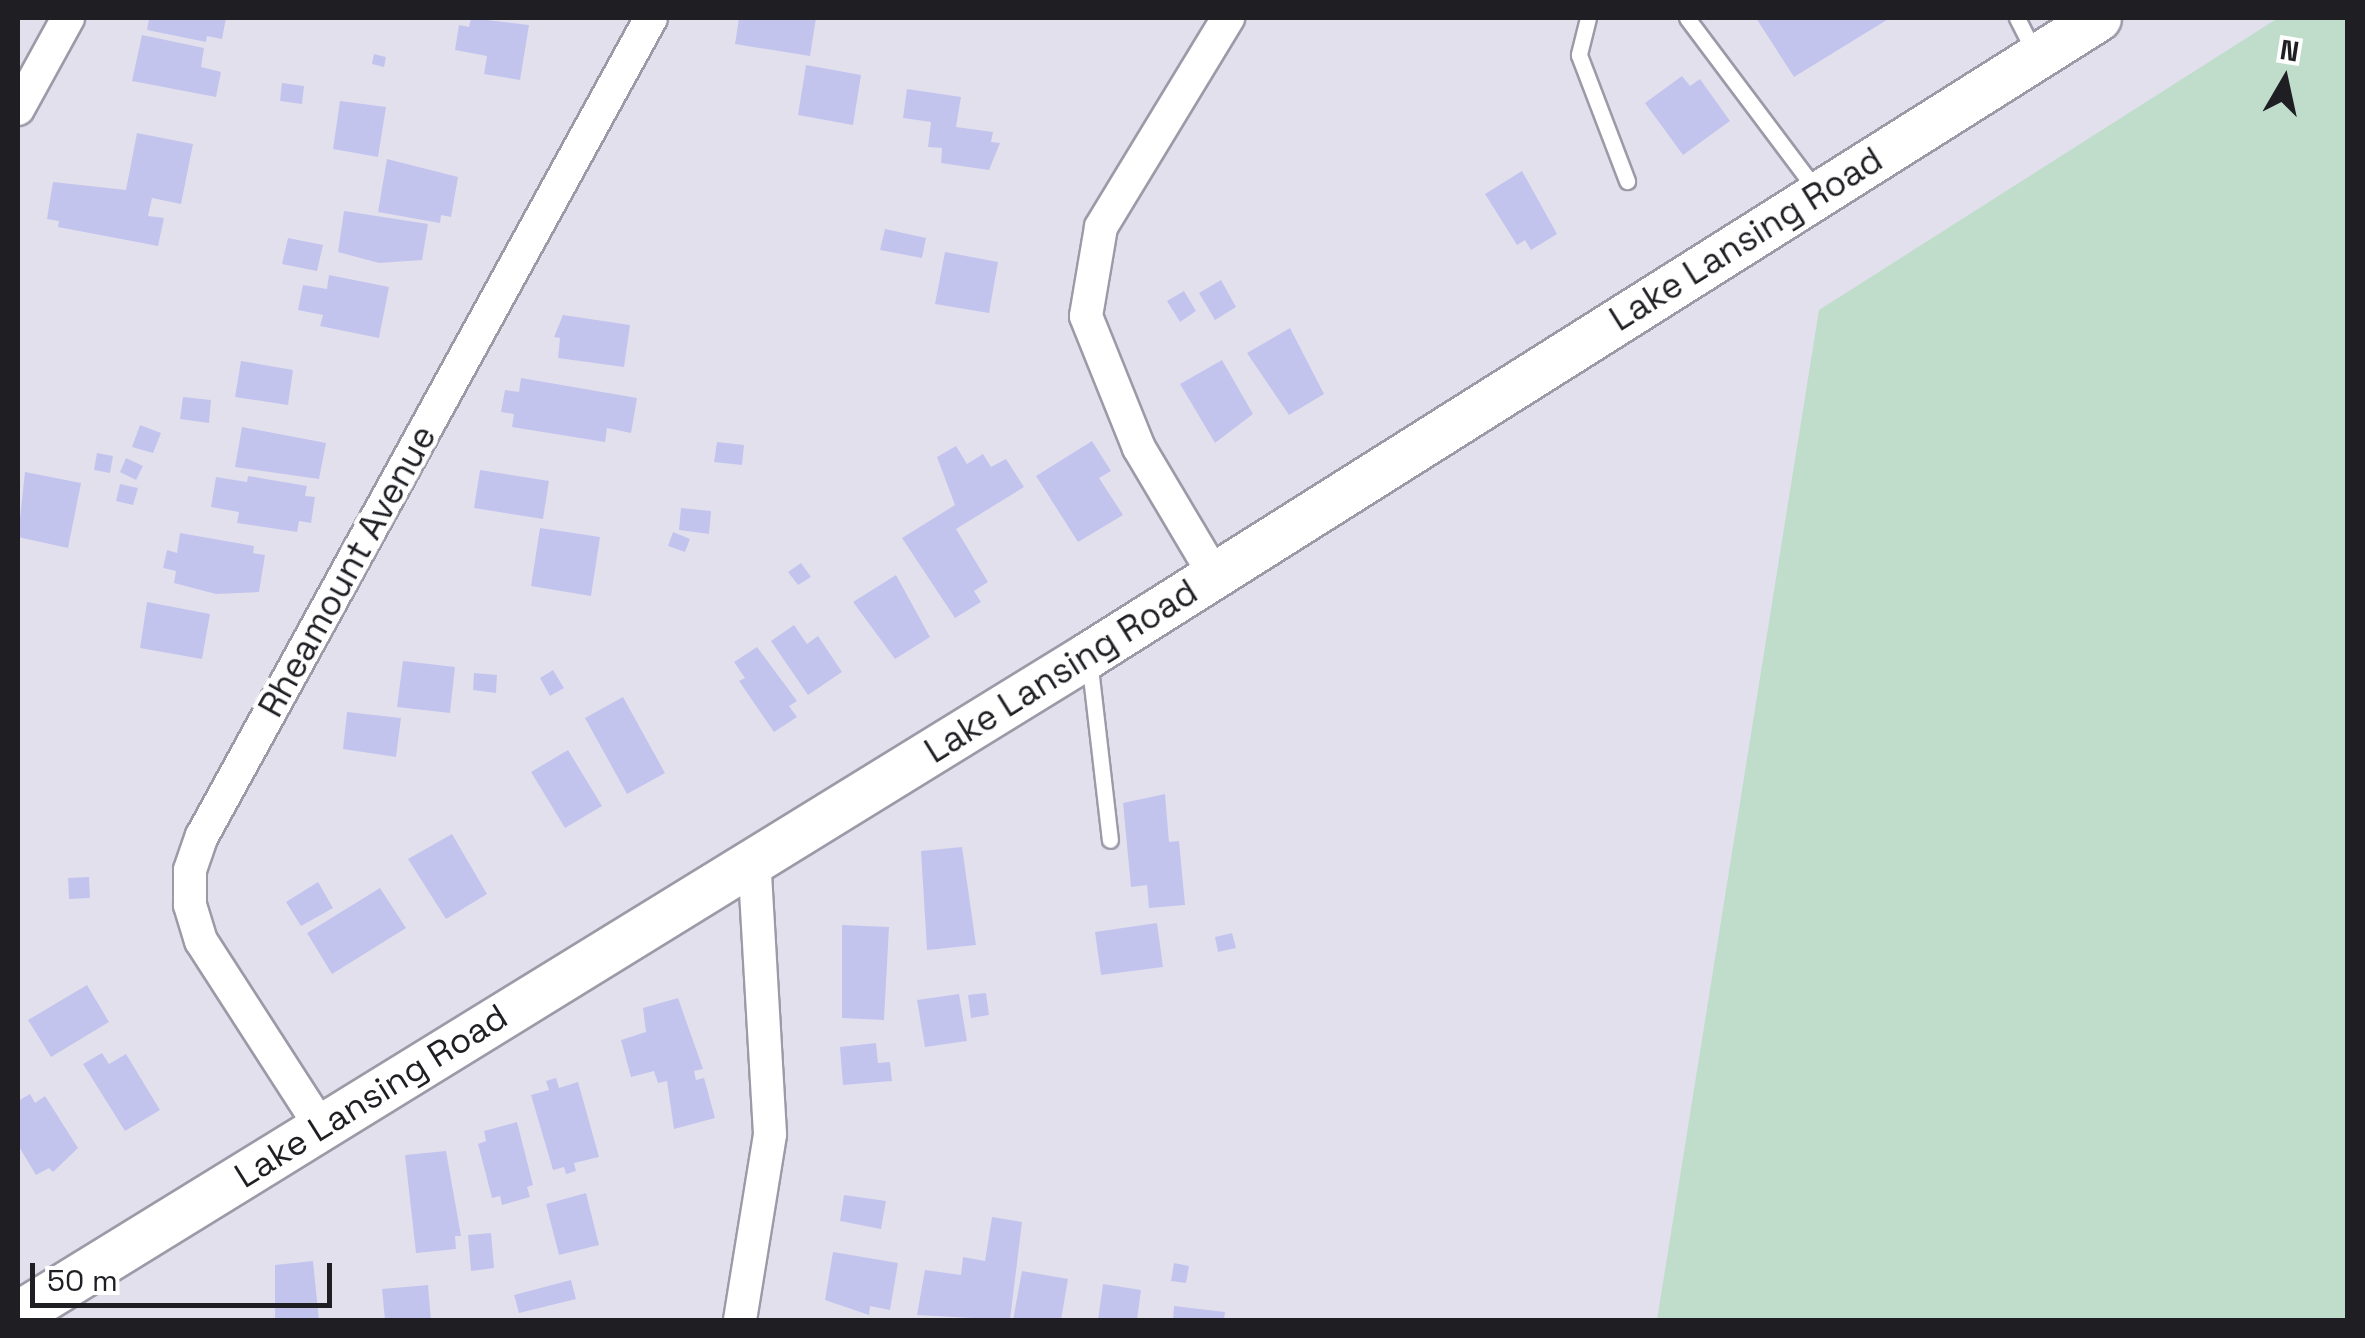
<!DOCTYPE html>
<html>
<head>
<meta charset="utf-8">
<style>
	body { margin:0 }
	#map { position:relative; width:2365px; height:1338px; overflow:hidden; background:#e3e0ee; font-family:"Space Grotesk",sans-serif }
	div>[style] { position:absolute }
	.green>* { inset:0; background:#bfddca }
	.building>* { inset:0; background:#c2c4ed }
	.roads { filter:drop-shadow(2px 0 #9d9aa8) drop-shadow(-2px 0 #9d9aa8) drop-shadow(0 2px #9d9aa8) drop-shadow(0 -2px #9d9aa8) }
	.service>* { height:15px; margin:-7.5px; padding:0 7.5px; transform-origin:7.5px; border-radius:7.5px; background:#fff }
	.minor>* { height:32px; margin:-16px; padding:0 16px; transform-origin:16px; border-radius:16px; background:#fff }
	.secondary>* { height:45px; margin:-22.5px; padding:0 22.5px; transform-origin:22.5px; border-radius:22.5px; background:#fff }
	span { translate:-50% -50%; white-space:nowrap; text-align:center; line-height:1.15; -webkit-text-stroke:9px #fff; paint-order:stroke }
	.street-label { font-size:35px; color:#1f1e23 }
	.frame { position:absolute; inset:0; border:20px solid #1f1e23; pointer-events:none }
	.north { position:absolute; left:2235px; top:30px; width:100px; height:100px; -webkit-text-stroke:8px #fff; paint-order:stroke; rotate:9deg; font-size:28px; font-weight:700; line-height:40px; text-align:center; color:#1f1e23 }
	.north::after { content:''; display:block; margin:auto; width:35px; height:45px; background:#1f1e23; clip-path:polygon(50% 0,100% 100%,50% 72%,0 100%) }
	.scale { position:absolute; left:30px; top:1263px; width:302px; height:45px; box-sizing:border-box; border:5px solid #1f1e23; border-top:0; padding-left:12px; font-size:30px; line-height:35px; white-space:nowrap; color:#1f1e23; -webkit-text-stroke:8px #fff; paint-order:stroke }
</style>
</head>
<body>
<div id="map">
	<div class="green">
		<i style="clip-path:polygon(2278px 18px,2347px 18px,2347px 1320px,1657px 1320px,1819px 310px)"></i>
	</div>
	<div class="building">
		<i style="clip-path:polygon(149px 18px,226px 18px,222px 39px,207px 36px,206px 42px,147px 30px)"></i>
		<i style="clip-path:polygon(471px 18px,529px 25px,520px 80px,484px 74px,487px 56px,455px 50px,459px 25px,469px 27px)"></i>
		<i style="clip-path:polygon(739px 18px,816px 18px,810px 56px,735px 44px)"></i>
		<i style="clip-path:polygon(1756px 18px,1890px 18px,1794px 77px)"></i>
		<i style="clip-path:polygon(142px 35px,204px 48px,201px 67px,221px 72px,216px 97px,132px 81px)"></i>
		<i style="clip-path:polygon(374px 54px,386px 57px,384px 67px,372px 64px)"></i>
		<i style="clip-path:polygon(806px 65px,861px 75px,853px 125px,798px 115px)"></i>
		<i style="clip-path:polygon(1682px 76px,1690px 86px,1700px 79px,1730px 121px,1683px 155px,1645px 103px)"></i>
		<i style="clip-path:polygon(282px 83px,304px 86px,302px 104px,280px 101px)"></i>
		<i style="clip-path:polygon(907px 89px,961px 97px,956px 127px,993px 132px,991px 142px,1000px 143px,989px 170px,941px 163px,942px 148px,928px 147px,931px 122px,903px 118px)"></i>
		<i style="clip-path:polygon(340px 101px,386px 107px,378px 157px,333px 149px)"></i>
		<i style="clip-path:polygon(137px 133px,193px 144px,181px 204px,152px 198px,148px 216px,164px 218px,158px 246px,58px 227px,59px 221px,47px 219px,53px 182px,126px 190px)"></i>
		<i style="clip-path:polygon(387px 159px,458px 177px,451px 217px,441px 215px,440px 223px,378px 212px)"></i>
		<i style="clip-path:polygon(1522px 171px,1557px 234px,1531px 250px,1525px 240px,1517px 245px,1485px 194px)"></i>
		<i style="clip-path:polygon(344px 211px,428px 224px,422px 260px,379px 263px,338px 252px)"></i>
		<i style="clip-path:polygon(885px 229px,926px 238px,922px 258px,880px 250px)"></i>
		<i style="clip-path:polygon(288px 238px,323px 245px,317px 271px,282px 264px)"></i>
		<i style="clip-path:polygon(945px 252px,998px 262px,989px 313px,935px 304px)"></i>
		<i style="clip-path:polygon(329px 275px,389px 287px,379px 338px,320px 326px,323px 315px,298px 310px,303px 285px,327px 289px)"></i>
		<i style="clip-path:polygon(1221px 280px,1236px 307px,1215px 320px,1199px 293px)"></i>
		<i style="clip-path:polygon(1184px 291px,1196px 311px,1180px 322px,1167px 301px)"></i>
		<i style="clip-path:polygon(563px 315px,630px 325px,624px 367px,558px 358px,560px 338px,554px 337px)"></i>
		<i style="clip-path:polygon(1290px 328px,1324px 394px,1289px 415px,1247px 353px)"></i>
		<i style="clip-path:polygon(1222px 360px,1253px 414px,1215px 443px,1180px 384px)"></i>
		<i style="clip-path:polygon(241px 361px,293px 370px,288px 405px,235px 397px)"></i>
		<i style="clip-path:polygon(521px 378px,637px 398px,631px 433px,607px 428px,605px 442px,512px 427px,514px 414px,501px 412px,505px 390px,519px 392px)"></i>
		<i style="clip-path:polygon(183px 397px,211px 400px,209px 423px,180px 419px)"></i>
		<i style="clip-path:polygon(140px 425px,161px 433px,153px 453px,132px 447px)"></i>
		<i style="clip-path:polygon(242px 427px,326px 443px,319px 479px,235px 467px)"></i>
		<i style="clip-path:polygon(1092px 441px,1111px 471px,1099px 478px,1123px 515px,1078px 542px,1036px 476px)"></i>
		<i style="clip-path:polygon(717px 442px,744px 445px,742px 465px,714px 462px)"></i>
		<i style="clip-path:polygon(956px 446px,967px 464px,983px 454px,991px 467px,1006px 459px,1024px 487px,956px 529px,988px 582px,974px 591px,981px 602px,955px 618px,902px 538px,955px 505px,937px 457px)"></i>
		<i style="clip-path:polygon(97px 453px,113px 456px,110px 473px,94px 470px)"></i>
		<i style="clip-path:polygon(126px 458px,143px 466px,136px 480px,120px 472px)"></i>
		<i style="clip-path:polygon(480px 470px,549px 481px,543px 519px,474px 508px)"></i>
		<i style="clip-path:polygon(25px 472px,81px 483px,68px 548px,18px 537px)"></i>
		<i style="clip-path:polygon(248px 476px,307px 486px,305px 496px,315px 497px,311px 523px,299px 521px,297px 532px,237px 523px,239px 512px,211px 507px,216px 477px,247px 482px)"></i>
		<i style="clip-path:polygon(120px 484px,138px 488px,133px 505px,116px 501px)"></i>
		<i style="clip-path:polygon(681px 508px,711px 511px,709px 534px,679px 530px)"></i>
		<i style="clip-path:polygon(540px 528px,600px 537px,591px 596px,531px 586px)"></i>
		<i style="clip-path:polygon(673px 532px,690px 539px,685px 552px,668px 546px)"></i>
		<i style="clip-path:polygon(180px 533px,254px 546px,253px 553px,265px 555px,259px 592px,216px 594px,174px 583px,176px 571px,163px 568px,167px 550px,177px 553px)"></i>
		<i style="clip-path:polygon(801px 563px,811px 577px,798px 585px,788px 572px)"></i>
		<i style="clip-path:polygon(896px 575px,930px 637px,895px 659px,853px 602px)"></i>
		<i style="clip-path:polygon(147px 602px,210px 614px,202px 659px,140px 648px)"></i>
		<i style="clip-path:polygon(794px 625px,807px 644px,818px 636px,842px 672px,808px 695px,771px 641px)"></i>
		<i style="clip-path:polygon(757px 647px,797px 701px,789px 706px,797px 717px,774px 732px,739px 681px,745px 678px,734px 662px)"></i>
		<i style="clip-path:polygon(403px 661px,455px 667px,450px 713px,397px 707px)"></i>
		<i style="clip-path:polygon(553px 670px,564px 688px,550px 696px,540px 678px)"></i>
		<i style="clip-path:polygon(474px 673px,497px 675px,496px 693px,473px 690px)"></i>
		<i style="clip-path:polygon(623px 697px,665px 773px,627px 794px,585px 718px)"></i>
		<i style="clip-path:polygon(347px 712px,401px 718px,396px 757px,343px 749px)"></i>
		<i style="clip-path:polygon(568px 750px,602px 806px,565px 828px,531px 772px)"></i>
		<i style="clip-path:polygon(1165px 794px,1169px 842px,1179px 841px,1185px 905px,1149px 908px,1147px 885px,1131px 887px,1123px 803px)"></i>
		<i style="clip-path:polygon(452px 834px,487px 894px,446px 919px,408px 859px)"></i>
		<i style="clip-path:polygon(962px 847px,976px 945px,927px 950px,921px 851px)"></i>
		<i style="clip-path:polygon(89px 877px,90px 898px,69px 899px,68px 878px)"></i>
		<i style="clip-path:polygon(318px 882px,333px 908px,301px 926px,286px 902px)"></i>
		<i style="clip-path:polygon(380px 888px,406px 928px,332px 974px,307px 933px)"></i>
		<i style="clip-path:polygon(1157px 923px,1163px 967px,1101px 975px,1095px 932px)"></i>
		<i style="clip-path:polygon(842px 925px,889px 927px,884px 1020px,842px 1018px)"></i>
		<i style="clip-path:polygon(1232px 933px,1236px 948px,1218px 952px,1215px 937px)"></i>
		<i style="clip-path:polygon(87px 985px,109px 1022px,51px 1057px,28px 1020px)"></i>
		<i style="clip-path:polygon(986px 993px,989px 1015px,971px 1018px,968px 995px)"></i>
		<i style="clip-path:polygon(959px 994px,967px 1041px,925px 1047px,917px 1000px)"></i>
		<i style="clip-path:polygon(678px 998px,703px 1069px,694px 1071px,696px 1080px,704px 1078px,715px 1118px,674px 1129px,667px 1081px,658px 1083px,654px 1071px,631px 1077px,621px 1040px,646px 1032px,643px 1008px)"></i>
		<i style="clip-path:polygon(876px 1043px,878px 1063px,890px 1062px,892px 1081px,843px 1085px,840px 1047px)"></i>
		<i style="clip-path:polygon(102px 1053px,109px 1064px,126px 1054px,160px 1110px,125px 1131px,83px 1064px)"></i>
		<i style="clip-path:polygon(556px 1078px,559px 1088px,578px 1082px,599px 1157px,574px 1163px,576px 1171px,566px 1174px,564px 1167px,553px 1170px,531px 1095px,549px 1090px,546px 1081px)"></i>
		<i style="clip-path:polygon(30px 1094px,35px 1103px,45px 1096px,78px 1148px,53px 1172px,49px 1168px,36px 1175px,18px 1145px,18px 1101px)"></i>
		<i style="clip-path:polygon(517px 1122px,533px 1185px,527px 1187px,530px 1197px,502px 1205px,500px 1196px,492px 1198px,478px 1144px,486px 1141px,484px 1131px)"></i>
		<i style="clip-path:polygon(446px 1151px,461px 1236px,455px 1236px,456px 1249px,416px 1253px,405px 1155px)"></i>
		<i style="clip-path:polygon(586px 1193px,599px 1245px,559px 1255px,546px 1204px)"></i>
		<i style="clip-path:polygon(844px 1195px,886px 1201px,881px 1229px,840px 1221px)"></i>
		<i style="clip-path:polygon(992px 1217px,1022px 1222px,1010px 1320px,917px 1315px,925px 1270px,961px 1275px,963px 1257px,985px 1261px)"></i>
		<i style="clip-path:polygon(491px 1233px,494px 1268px,471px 1271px,468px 1235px)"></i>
		<i style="clip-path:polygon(833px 1252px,898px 1263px,890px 1310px,870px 1306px,869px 1315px,825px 1300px)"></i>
		<i style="clip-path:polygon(313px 1261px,319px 1320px,275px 1320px,275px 1265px)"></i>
		<i style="clip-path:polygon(1174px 1263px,1189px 1266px,1186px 1283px,1171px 1281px)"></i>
		<i style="clip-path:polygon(1022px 1271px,1068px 1279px,1061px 1320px,1013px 1320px)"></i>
		<i style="clip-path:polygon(571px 1280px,576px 1299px,519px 1313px,514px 1295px)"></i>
		<i style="clip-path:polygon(1103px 1284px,1141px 1290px,1137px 1320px,1098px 1320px)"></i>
		<i style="clip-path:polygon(428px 1285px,431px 1320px,385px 1320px,382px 1289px)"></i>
		<i style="clip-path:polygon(1174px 1306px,1225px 1312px,1224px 1320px,1173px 1320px)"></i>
	</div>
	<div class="roads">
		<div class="service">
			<i style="left:1588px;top:18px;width:38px;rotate:104deg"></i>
			<i style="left:1579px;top:55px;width:135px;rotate:69.1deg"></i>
			<i style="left:1687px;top:18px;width:215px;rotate:53.1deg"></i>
			<i style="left:2017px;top:18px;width:38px;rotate:63deg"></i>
			<i style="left:1089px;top:659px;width:182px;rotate:83.4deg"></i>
		</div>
		<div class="minor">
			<i style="left:18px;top:109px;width:104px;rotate:-61.2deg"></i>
			<i style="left:1215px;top:576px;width:149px;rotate:-120.7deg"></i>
			<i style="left:1139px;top:448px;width:142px;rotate:-111.9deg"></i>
			<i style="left:1086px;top:316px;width:90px;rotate:-80.4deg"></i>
			<i style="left:1101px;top:227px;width:245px;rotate:-58.7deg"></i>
			<i style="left:321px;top:1127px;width:221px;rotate:-122.8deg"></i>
			<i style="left:201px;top:941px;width:38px;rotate:-107deg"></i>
			<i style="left:190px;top:905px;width:35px;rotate:-90deg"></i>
			<i style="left:190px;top:870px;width:36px;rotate:-71deg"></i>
			<i style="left:202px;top:836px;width:933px;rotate:-61.24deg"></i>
			<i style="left:740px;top:1320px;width:188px;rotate:-80.8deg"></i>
			<i style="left:770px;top:1134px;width:274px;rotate:-93.3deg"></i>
		</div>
		<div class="secondary">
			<i style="left:18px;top:1314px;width:1257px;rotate:-31.63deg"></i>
			<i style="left:1088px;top:655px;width:1194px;rotate:-32.24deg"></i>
		</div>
	</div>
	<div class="street-label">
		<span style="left:1746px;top:239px;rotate:-32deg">Lake Lansing Road</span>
		<span style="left:347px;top:571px;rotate:-61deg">Rheamount Avenue</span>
		<span style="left:1061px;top:671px;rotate:-32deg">Lake Lansing Road</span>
		<span style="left:371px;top:1096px;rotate:-32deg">Lake Lansing Road</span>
	</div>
	<div class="frame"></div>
	<div class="north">N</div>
	<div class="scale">50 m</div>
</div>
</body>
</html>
